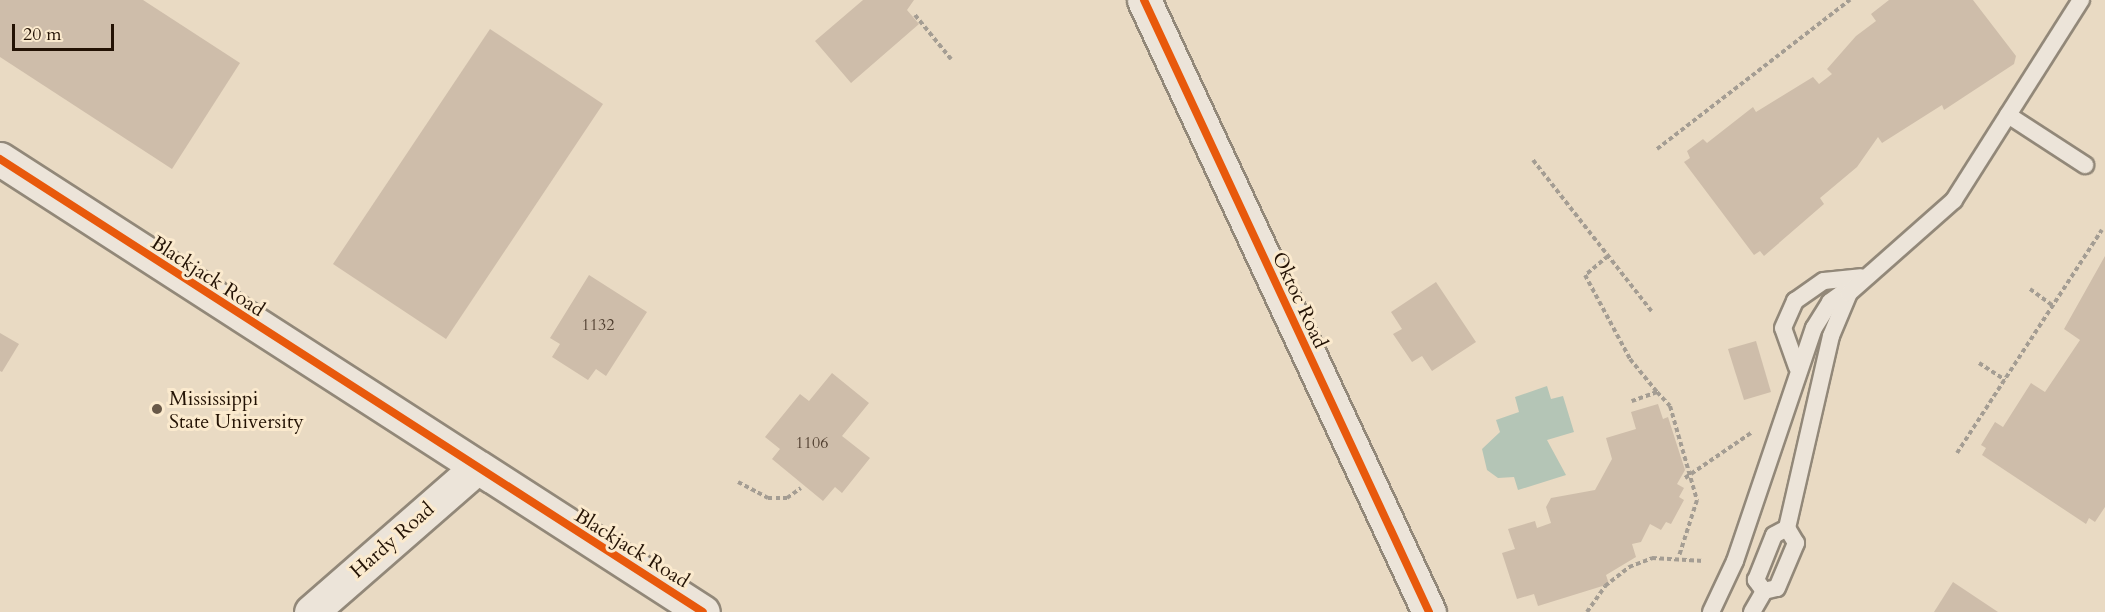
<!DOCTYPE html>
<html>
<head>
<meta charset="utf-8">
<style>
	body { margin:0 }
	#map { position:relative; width:2105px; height:612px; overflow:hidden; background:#e9dac3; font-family:Cardo,serif }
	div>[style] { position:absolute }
	.water>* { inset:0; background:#b4c5b6 }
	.building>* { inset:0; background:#cebdaa }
	.path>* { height:4px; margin-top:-2px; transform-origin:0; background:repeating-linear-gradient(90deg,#a49d93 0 4.5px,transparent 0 7.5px) }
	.roads { filter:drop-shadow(2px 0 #928879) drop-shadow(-2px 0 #928879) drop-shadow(0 2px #928879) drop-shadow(0 -2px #928879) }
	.lane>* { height:16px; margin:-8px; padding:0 8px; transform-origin:8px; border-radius:8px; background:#ece4d9 }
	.secondary>* { height:33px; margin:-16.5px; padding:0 16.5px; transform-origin:16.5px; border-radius:16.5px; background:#ece4d9 }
	.cycleway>* { height:8px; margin:-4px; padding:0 4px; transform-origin:4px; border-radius:4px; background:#e8590c }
	.dots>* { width:16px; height:16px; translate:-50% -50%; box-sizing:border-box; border:3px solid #fbeace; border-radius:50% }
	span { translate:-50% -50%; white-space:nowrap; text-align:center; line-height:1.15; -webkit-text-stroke:6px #fbeace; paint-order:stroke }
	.number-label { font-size:16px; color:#4e3d2e }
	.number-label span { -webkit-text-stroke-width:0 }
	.street-label { font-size:20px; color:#231204 }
	.poi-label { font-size:20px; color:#231204 }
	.left { translate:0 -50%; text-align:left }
	.scale { position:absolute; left:12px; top:24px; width:102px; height:27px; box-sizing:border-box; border:3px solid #231204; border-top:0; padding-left:8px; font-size:18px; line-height:21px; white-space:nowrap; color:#231204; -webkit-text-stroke:4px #fbeace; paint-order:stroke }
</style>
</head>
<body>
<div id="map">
	<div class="water">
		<i style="clip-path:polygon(1547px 386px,1551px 399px,1563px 396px,1574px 432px,1547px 440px,1566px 475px,1518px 490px,1514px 477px,1498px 478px,1487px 470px,1482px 449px,1500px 432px,1496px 420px,1519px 412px,1515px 397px)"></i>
	</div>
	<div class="building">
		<i style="clip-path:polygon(0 0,143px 0,240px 63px,172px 169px,0 57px)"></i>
		<i style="clip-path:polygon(863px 0,914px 0,907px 10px,919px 24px,851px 83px,815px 41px)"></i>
		<i style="clip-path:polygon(1889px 0,1973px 0,2016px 56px,2014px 64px,1944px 110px,1942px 105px,1882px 143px,1878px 137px,1857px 167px,1820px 198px,1824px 204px,1764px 256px,1760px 251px,1754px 255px,1684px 162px,1690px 158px,1687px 151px,1703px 139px,1707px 143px,1753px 107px,1756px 112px,1813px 77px,1819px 84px,1832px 74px,1827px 69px,1856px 36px,1876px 21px,1871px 14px)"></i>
		<i style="clip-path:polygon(490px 29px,603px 104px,446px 339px,333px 264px)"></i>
		<i style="clip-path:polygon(2105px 256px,2105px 507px,2095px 522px,2089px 518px,2086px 524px,1982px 455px,1986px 448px,1981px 445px,1995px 422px,2003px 427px,2031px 383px,2045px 392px,2080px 340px,2064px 329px)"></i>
		<i style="clip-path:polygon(589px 275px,647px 312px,606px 376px,596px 369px,588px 380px,552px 357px,560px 344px,550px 338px)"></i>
		<i style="clip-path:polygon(1436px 282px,1476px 342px,1432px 371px,1422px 356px,1412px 362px,1393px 334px,1402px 329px,1391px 312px)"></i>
		<i style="clip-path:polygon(0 333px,19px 344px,2px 372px,0 371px)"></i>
		<i style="clip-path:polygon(1756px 341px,1771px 392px,1744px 400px,1728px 349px)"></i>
		<i style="clip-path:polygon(832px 373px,869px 403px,842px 436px,870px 458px,842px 493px,835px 487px,823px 501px,772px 459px,780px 449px,765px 437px,800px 394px,809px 401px)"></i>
		<i style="clip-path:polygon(1658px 404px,1663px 419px,1668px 417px,1685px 470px,1677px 484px,1684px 488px,1679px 497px,1684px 500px,1671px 524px,1666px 522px,1661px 530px,1650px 524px,1641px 542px,1632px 544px,1636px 557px,1606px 575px,1609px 584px,1538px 606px,1534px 594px,1517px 599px,1502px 553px,1515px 549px,1508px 529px,1535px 521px,1537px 528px,1551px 523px,1546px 507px,1551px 498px,1595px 490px,1612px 459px,1606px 438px,1636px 429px,1631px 412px)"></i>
		<i style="clip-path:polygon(1953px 582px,1998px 612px,1934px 612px)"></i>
	</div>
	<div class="path">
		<i style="left:915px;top:15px;width:57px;rotate:50.7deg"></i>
		<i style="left:1657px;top:149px;width:244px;rotate:-37.7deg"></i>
		<i style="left:1533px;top:160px;width:193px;rotate:51.9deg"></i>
		<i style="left:1608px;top:256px;width:30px;rotate:140deg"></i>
		<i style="left:1585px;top:275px;width:95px;rotate:61.8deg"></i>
		<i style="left:1630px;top:359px;width:43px;rotate:50.7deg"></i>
		<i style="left:1657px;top:392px;width:27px;rotate:160deg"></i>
		<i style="left:2030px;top:289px;width:29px;rotate:36deg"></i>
		<i style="left:1979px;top:363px;width:31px;rotate:33deg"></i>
		<i style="left:1657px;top:392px;width:19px;rotate:47deg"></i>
		<i style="left:1670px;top:406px;width:98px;rotate:74deg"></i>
		<i style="left:1697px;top:500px;width:59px;rotate:107.8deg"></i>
		<i style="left:1957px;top:453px;width:266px;rotate:-57deg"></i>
		<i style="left:1685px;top:478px;width:80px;rotate:-34.3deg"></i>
		<i style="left:738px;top:482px;width:34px;rotate:28deg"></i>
		<i style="left:768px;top:498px;width:19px"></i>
		<i style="left:787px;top:498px;width:17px;rotate:-36deg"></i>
		<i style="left:1587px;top:612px;width:32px;rotate:-55deg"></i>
		<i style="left:1605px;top:586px;width:31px;rotate:-38deg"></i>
		<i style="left:1629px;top:567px;width:25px;rotate:-21deg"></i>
		<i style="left:1652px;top:558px;width:52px;rotate:3.3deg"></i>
	</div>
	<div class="roads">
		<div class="lane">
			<i style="left:2008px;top:115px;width:92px;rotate:33deg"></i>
			<i style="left:1797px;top:367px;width:41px;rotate:-109.7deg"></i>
			<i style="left:1783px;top:328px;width:30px;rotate:-66deg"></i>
			<i style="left:1795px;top:301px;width:35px;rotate:-35deg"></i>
			<i style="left:1824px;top:281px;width:37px;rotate:-6deg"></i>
			<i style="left:1764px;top:591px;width:13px;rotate:-13deg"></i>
			<i style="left:1777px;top:588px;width:49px;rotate:-67.1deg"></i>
			<i style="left:1796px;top:543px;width:17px;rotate:-121deg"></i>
			<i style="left:1711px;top:612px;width:56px;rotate:-64.8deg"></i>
			<i style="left:1735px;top:561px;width:246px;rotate:-71.3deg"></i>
			<i style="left:1814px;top:328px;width:31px;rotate:-58deg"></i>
			<i style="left:1830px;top:302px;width:29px;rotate:-36deg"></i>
			<i style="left:1752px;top:612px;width:24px;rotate:-60deg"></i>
			<i style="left:1764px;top:591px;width:14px;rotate:-126deg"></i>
			<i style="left:1756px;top:580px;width:48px;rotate:-68.2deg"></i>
			<i style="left:1774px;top:535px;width:15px;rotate:-28deg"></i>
			<i style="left:1787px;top:528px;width:197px;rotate:-77.1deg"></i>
			<i style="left:1831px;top:336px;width:47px;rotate:-67.3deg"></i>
			<i style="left:1849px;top:293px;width:140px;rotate:-41.5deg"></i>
			<i style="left:1954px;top:200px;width:237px;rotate:-57.6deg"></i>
		</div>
		<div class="secondary">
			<i style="left:1144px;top:0;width:675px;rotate:65.03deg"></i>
			<i style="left:0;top:159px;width:836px;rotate:32.8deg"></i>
			<i style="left:311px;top:612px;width:218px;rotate:-41.1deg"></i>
		</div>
	</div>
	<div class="cycleway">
		<i style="left:1144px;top:0;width:675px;rotate:65.03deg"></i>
		<i style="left:0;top:159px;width:836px;rotate:32.8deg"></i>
	</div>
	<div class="dots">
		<i style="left:157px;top:409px;background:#685847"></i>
	</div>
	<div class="number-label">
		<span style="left:598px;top:325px">1132</span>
		<span style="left:812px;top:443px">1106</span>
	</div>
	<div class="street-label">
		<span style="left:208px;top:276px;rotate:33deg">Blackjack Road</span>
		<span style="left:1300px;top:300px;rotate:65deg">Oktoc Road</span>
		<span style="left:392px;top:540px;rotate:-41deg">Hardy Road</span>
		<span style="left:632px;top:548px;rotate:32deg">Blackjack Road</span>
	</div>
	<div class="poi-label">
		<span class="left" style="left:169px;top:410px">Mississippi<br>State University</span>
	</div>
	<div class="scale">20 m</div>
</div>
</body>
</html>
